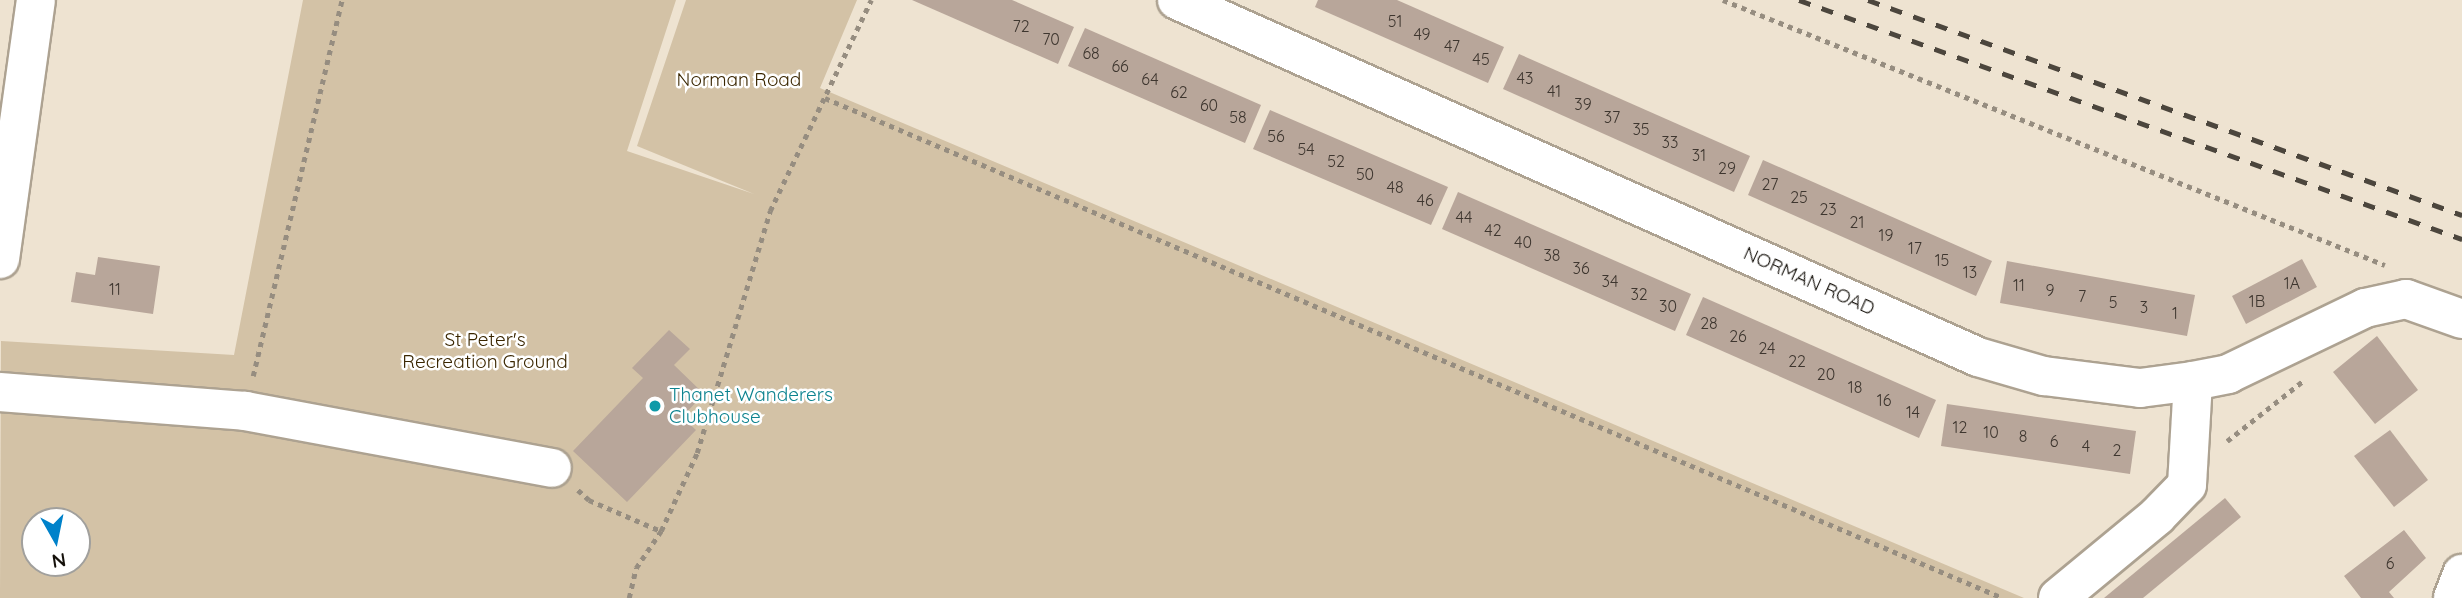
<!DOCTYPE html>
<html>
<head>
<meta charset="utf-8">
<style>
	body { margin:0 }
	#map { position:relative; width:2462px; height:598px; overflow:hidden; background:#eee3d1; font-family:Quicksand,sans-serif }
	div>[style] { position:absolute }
	.green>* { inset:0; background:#d3c2a6 }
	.building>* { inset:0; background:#b8a69a }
	.path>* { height:4.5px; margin-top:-2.25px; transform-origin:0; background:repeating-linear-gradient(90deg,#968d80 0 5px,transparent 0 10px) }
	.roads { filter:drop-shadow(2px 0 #ada291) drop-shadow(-2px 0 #ada291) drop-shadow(0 2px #ada291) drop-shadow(0 -2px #ada291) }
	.minor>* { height:38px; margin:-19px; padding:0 19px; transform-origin:19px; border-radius:19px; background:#fff }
	.major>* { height:38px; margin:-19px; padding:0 19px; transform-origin:19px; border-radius:19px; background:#fff }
	.rail>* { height:5px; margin-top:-2.5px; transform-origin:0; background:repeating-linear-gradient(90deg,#4c463d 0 12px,transparent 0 24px) }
	.dots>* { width:19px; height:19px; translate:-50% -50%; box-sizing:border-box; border:4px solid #fff; border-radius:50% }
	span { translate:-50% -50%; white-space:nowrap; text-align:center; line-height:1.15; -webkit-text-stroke:5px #fff; paint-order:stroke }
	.number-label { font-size:16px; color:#3e362f }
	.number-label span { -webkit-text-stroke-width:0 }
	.park-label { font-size:19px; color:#3a2600 }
	.street-label { font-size:19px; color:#15110b }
	.culture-label { font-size:19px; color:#0d838f }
	.left { translate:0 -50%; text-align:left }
	.north { position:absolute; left:21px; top:507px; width:70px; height:70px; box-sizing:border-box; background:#fff; border:2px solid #a1a09d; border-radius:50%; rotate:171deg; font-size:19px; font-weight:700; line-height:28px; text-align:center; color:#15110b }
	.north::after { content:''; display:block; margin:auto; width:24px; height:32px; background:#0082ca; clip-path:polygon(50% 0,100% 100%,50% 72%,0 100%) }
</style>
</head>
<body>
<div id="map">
	<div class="green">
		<i style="clip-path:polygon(evenodd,303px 0,676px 0,627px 151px,754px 194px,637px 146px,686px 0,857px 0,820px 88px,2024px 598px,0 598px,1px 341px,234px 355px,303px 0,35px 521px,77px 521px,77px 563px,35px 563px,35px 521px)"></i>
	</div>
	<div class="building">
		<i style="clip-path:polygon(912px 0,1012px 0,1074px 27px,1058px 64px)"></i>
		<i style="clip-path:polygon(1318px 0,1397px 0,1504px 47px,1488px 83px,1315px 7px)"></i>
		<i style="clip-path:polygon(1085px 28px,1261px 105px,1245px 143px,1068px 66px)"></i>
		<i style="clip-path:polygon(1519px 54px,1750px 156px,1734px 192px,1503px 89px)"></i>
		<i style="clip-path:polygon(1270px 110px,1448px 187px,1431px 225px,1253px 149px)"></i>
		<i style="clip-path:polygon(1763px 160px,1992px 261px,1976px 296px,1748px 195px)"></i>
		<i style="clip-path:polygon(1458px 192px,1691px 294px,1675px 331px,1442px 229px)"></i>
		<i style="clip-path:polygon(98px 257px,160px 266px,153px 314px,71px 302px,76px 272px,95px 275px)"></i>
		<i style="clip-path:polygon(2302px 259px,2317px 287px,2246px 324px,2232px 296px)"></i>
		<i style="clip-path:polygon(2007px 261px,2195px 295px,2187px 336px,2000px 303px)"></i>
		<i style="clip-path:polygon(1703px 297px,1936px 400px,1919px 438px,1686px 335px)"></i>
		<i style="clip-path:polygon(669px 330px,690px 349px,674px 365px,704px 394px,682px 417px,696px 430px,627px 502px,573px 451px,643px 378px,632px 368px)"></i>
		<i style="clip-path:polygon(2377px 336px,2418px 390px,2375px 424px,2333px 372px)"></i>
		<i style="clip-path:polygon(1947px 404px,2136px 431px,2130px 474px,1941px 446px)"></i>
		<i style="clip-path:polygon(2390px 430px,2428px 480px,2394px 507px,2354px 456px)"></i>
		<i style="clip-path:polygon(2225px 498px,2241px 517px,2143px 598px,2104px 598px)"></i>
		<i style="clip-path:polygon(2404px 530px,2426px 558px,2389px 592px,2394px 598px,2361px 598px,2344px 576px)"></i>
	</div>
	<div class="path">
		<i style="left:1723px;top:0;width:713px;rotate:21.82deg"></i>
		<i style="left:825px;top:98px;width:1280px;rotate:23deg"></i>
		<i style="left:253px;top:376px;width:386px;rotate:-76.7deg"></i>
		<i style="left:2227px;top:441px;width:97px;rotate:-38.3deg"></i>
		<i style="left:578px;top:490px;width:15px;rotate:42deg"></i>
		<i style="left:589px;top:500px;width:78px;rotate:23.3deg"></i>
		<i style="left:629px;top:598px;width:31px;rotate:-77deg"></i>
		<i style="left:636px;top:568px;width:45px;rotate:-56deg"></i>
		<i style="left:661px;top:531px;width:86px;rotate:-65.2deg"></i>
		<i style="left:697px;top:453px;width:253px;rotate:-73.2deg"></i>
		<i style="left:770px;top:211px;width:234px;rotate:-64.4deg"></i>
	</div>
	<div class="roads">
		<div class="minor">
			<i style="left:1177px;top:0;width:877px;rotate:24.02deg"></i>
			<i style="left:1978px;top:357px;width:69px;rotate:16.1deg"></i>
			<i style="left:2044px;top:376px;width:97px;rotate:7.1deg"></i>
			<i style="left:2140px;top:388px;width:53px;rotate:-7.5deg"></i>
			<i style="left:2193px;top:381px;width:36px;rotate:-11deg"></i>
			<i style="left:2228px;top:374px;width:152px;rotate:-25.7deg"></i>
			<i style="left:2365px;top:308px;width:42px;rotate:-12.4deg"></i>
			<i style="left:2406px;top:299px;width:59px;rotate:19.7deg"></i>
			<i style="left:0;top:259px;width:261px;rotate:-82.1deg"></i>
			<i style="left:0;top:392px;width:246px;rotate:4.4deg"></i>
			<i style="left:245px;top:411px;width:312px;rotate:10.5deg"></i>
			<i style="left:2058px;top:598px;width:129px;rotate:-39.6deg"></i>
			<i style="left:2157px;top:516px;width:43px;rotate:-45.9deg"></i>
			<i style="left:2187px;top:485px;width:104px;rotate:-86.7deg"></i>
		</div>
		<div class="major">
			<i style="left:2453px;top:598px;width:26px;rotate:-69deg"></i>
		</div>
	</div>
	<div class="rail">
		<i style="left:1799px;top:0;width:705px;rotate:19.82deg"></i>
		<i style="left:1868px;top:0;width:632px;rotate:19.9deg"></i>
	</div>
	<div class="dots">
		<i style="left:655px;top:406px;background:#0f9aa8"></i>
	</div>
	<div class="number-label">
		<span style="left:1395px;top:21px">51</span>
		<span style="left:1021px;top:26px">72</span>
		<span style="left:1422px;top:34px">49</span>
		<span style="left:1051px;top:39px">70</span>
		<span style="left:1452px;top:46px">47</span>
		<span style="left:1091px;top:53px">68</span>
		<span style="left:1481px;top:59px">45</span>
		<span style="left:1120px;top:66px">66</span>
		<span style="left:1525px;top:78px">43</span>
		<span style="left:1150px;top:79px">64</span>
		<span style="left:1554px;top:91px">41</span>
		<span style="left:1179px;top:92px">62</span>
		<span style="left:1583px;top:104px">39</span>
		<span style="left:1209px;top:105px">60</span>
		<span style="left:1238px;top:117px">58</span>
		<span style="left:1612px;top:117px">37</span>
		<span style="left:1641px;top:129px">35</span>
		<span style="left:1276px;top:136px">56</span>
		<span style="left:1670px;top:142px">33</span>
		<span style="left:1306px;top:149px">54</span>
		<span style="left:1699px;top:155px">31</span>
		<span style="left:1336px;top:161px">52</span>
		<span style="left:1727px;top:168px">29</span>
		<span style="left:1365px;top:174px">50</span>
		<span style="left:1770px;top:184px">27</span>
		<span style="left:1395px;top:187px">48</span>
		<span style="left:1799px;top:197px">25</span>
		<span style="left:1425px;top:200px">46</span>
		<span style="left:1828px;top:209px">23</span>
		<span style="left:1464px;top:217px">44</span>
		<span style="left:1857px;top:222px">21</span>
		<span style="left:1493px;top:230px">42</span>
		<span style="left:1886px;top:235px">19</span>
		<span style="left:1523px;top:242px">40</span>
		<span style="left:1915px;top:248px">17</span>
		<span style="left:1552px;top:255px">38</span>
		<span style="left:1942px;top:260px">15</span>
		<span style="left:1581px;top:268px">36</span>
		<span style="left:1970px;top:272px">13</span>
		<span style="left:1610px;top:281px">34</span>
		<span style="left:2292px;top:283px">1A</span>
		<span style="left:2019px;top:285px">11</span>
		<span style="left:115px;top:289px">11</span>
		<span style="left:2050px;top:290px">9</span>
		<span style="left:1639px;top:294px">32</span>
		<span style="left:2082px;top:296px">7</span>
		<span style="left:2257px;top:301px">1B</span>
		<span style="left:2113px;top:302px">5</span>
		<span style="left:1668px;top:306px">30</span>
		<span style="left:2144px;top:307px">3</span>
		<span style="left:2175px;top:313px">1</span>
		<span style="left:1709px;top:323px">28</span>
		<span style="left:1738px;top:336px">26</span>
		<span style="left:1767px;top:348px">24</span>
		<span style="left:1797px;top:361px">22</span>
		<span style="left:1826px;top:374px">20</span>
		<span style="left:1855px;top:387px">18</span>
		<span style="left:1884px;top:400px">16</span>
		<span style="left:1913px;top:412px">14</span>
		<span style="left:1960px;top:427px">12</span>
		<span style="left:1991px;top:432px">10</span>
		<span style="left:2023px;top:436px">8</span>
		<span style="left:2054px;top:441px">6</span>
		<span style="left:2086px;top:446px">4</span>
		<span style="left:2117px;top:450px">2</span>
		<span style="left:2390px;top:563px">6</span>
	</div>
	<div class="park-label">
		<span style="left:739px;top:80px">Norman Road</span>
		<span style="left:485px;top:351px">St Peter's<br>Recreation Ground</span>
	</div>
	<div class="street-label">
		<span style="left:1809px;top:281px;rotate:24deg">NORMAN ROAD</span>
	</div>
	<div class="culture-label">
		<span class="left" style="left:669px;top:406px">Thanet Wanderers<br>Clubhouse</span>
	</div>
	<div class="north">N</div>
</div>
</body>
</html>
